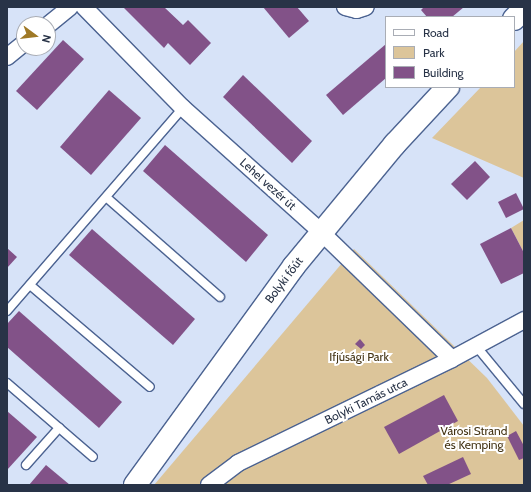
<!DOCTYPE html>
<html>
<head>
<meta charset="utf-8">
<style>
	body { margin:0 }
	#map { position:relative; width:531px; height:492px; overflow:hidden; background:#d7e3f8; font-family:Cabin,sans-serif }
	div>[style] { position:absolute }
	.green>* { inset:0; background:#dcc59a }
	.building>* { inset:0; background:#825288 }
	.roads { filter:drop-shadow(1px 0 #4c6391) drop-shadow(-1px 0 #4c6391) drop-shadow(0 1px #4c6391) drop-shadow(0 -1px #4c6391) }
	.lane>* { height:8px; margin:-4px; padding:0 4px; transform-origin:4px; border-radius:4px; background:#fff }
	.street>* { height:16px; margin:-8px; padding:0 8px; transform-origin:8px; border-radius:8px; background:#fff }
	.secondary>* { height:22px; margin:-11px; padding:0 11px; transform-origin:11px; border-radius:11px; background:#fff }
	span { translate:-50% -50%; white-space:nowrap; text-align:center; line-height:1.15; -webkit-text-stroke:4px #fff; paint-order:stroke }
	.street-label { font-size:12px; color:#283347 }
	.park-label { font-size:12px; color:#433313 }
	.frame { position:absolute; inset:0; border:8px solid #283347; pointer-events:none }
	.legend { position:absolute; left:385px; top:16px; width:130px; height:72px; box-sizing:border-box; background:#fff; border:1px solid #a9adb5; margin:0; padding:5px 7px; list-style:none; font-size:12px; color:#283347 }
	.legend li { display:flex; align-items:center; gap:8px; height:20px }
	.legend b { width:20px; border:1px solid #a9adb5 }
	.north { position:absolute; left:16px; top:16px; width:40px; height:40px; box-sizing:border-box; background:#fff; border:1px solid #a9adb5; border-radius:50%; rotate:105deg; font-size:11px; font-weight:700; line-height:16px; text-align:center; color:#283347 }
	.north::after { content:''; display:block; margin:auto; width:14px; height:18px; background:#9f7926; clip-path:polygon(50% 0,100% 100%,50% 72%,0 100%) }
</style>
</head>
<body>
<div id="map">
	<div class="green">
		<i style="clip-path:polygon(524px 41px,524px 178px,432px 138px,481px 87px,514px 87px,514px 52px)"></i>
		<i style="clip-path:polygon(524px 220px,524px 253px,511px 228px)"></i>
		<i style="clip-path:polygon(354px 249px,487px 378px,524px 426px,524px 485px,154px 485px)"></i>
	</div>
	<div class="building">
		<i style="clip-path:polygon(123px 7px,164px 7px,183px 25px,188px 20px,211px 43px,190px 65px,168px 43px,164px 48px)"></i>
		<i style="clip-path:polygon(263px 7px,297px 7px,309px 21px,289px 38px)"></i>
		<i style="clip-path:polygon(424px 7px,464px 7px,452px 17px,427px 17px,421px 10px)"></i>
		<i style="clip-path:polygon(63px 40px,84px 59px,37px 110px,16px 91px)"></i>
		<i style="clip-path:polygon(386px 44px,386px 78px,343px 115px,326px 95px)"></i>
		<i style="clip-path:polygon(243px 75px,312px 141px,292px 163px,223px 97px)"></i>
		<i style="clip-path:polygon(109px 90px,141px 118px,91px 175px,60px 147px)"></i>
		<i style="clip-path:polygon(165px 145px,268px 235px,246px 262px,143px 171px)"></i>
		<i style="clip-path:polygon(475px 161px,490px 177px,467px 200px,451px 184px)"></i>
		<i style="clip-path:polygon(516px 193px,524px 209px,506px 218px,498px 202px)"></i>
		<i style="clip-path:polygon(511px 228px,524px 253px,524px 273px,501px 284px,480px 244px)"></i>
		<i style="clip-path:polygon(92px 229px,195px 319px,173px 345px,69px 255px)"></i>
		<i style="clip-path:polygon(7px 248px,17px 257px,7px 268px)"></i>
		<i style="clip-path:polygon(19px 311px,122px 402px,99px 428px,7px 347px,7px 324px)"></i>
		<i style="clip-path:polygon(360px 339px,365px 345px,361px 349px,355px 344px)"></i>
		<i style="clip-path:polygon(444px 395px,458px 421px,399px 454px,384px 427px)"></i>
		<i style="clip-path:polygon(7px 411px,37px 437px,7px 470px)"></i>
		<i style="clip-path:polygon(516px 431px,524px 446px,524px 458px,519px 460px,507px 436px)"></i>
		<i style="clip-path:polygon(463px 457px,471px 474px,447px 485px,428px 485px,423px 476px)"></i>
		<i style="clip-path:polygon(46px 465px,70px 485px,29px 485px)"></i>
	</div>
	<div class="roads">
		<div class="lane">
			<i style="left:107px;top:198px;width:150px;rotate:41.2deg"></i>
			<i style="left:30px;top:285px;width:157px;rotate:40.4deg"></i>
			<i style="left:7px;top:311px;width:269px;rotate:-49.1deg"></i>
			<i style="left:476px;top:346px;width:75px;rotate:50.4deg"></i>
			<i style="left:7px;top:383px;width:113px;rotate:40.7deg"></i>
			<i style="left:26px;top:465px;width:50px;rotate:-48.3deg"></i>
		</div>
		<div class="street">
			<i style="left:84px;top:7px;width:141px;rotate:45.6deg"></i>
			<i style="left:183px;top:108px;width:186px;rotate:41.9deg"></i>
			<i style="left:321px;top:232px;width:182px;rotate:44.1deg"></i>
			<i style="left:345px;top:7px;width:12px;rotate:14deg"></i>
			<i style="left:357px;top:10px;width:9px;rotate:-18deg"></i>
			<i style="left:48px;top:25px;width:28px;rotate:-39deg"></i>
			<i style="left:7px;top:57px;width:22px;rotate:-39deg"></i>
			<i style="left:209px;top:485px;width:36px;rotate:-37deg"></i>
			<i style="left:238px;top:463px;width:238px;rotate:-25.9deg"></i>
			<i style="left:452px;top:359px;width:82px;rotate:-28.4deg"></i>
		</div>
		<div class="secondary">
			<i style="left:514px;top:19px;width:14px;rotate:-45deg"></i>
			<i style="left:135px;top:485px;width:271px;rotate:-54deg"></i>
			<i style="left:294px;top:266px;width:158px;rotate:-50.4deg"></i>
			<i style="left:395px;top:144px;width:78px;rotate:-47.1deg"></i>
		</div>
	</div>
	<div class="street-label">
		<span style="left:268px;top:184px;rotate:42deg">Lehel vezér út</span>
		<span style="left:284px;top:280px;rotate:-53deg">Bolyki főút</span>
		<span style="left:366px;top:401px;rotate:-26deg">Bolyki Tamás utca</span>
	</div>
	<div class="park-label">
		<span style="left:359px;top:357px">Ifjúsági Park</span>
		<span style="left:474px;top:438px">Városi Strand<br>és Kemping</span>
	</div>
	<div class="frame"></div>
	<ul class="legend">
	<li><b style="height:5px;background:#fff"></b>Road</li>
	<li><b style="height:11px;background:#dcc59a"></b>Park</li>
	<li><b style="height:11px;background:#825288"></b>Building</li>
	</ul>
	<div class="north">N</div>
</div>
</body>
</html>
